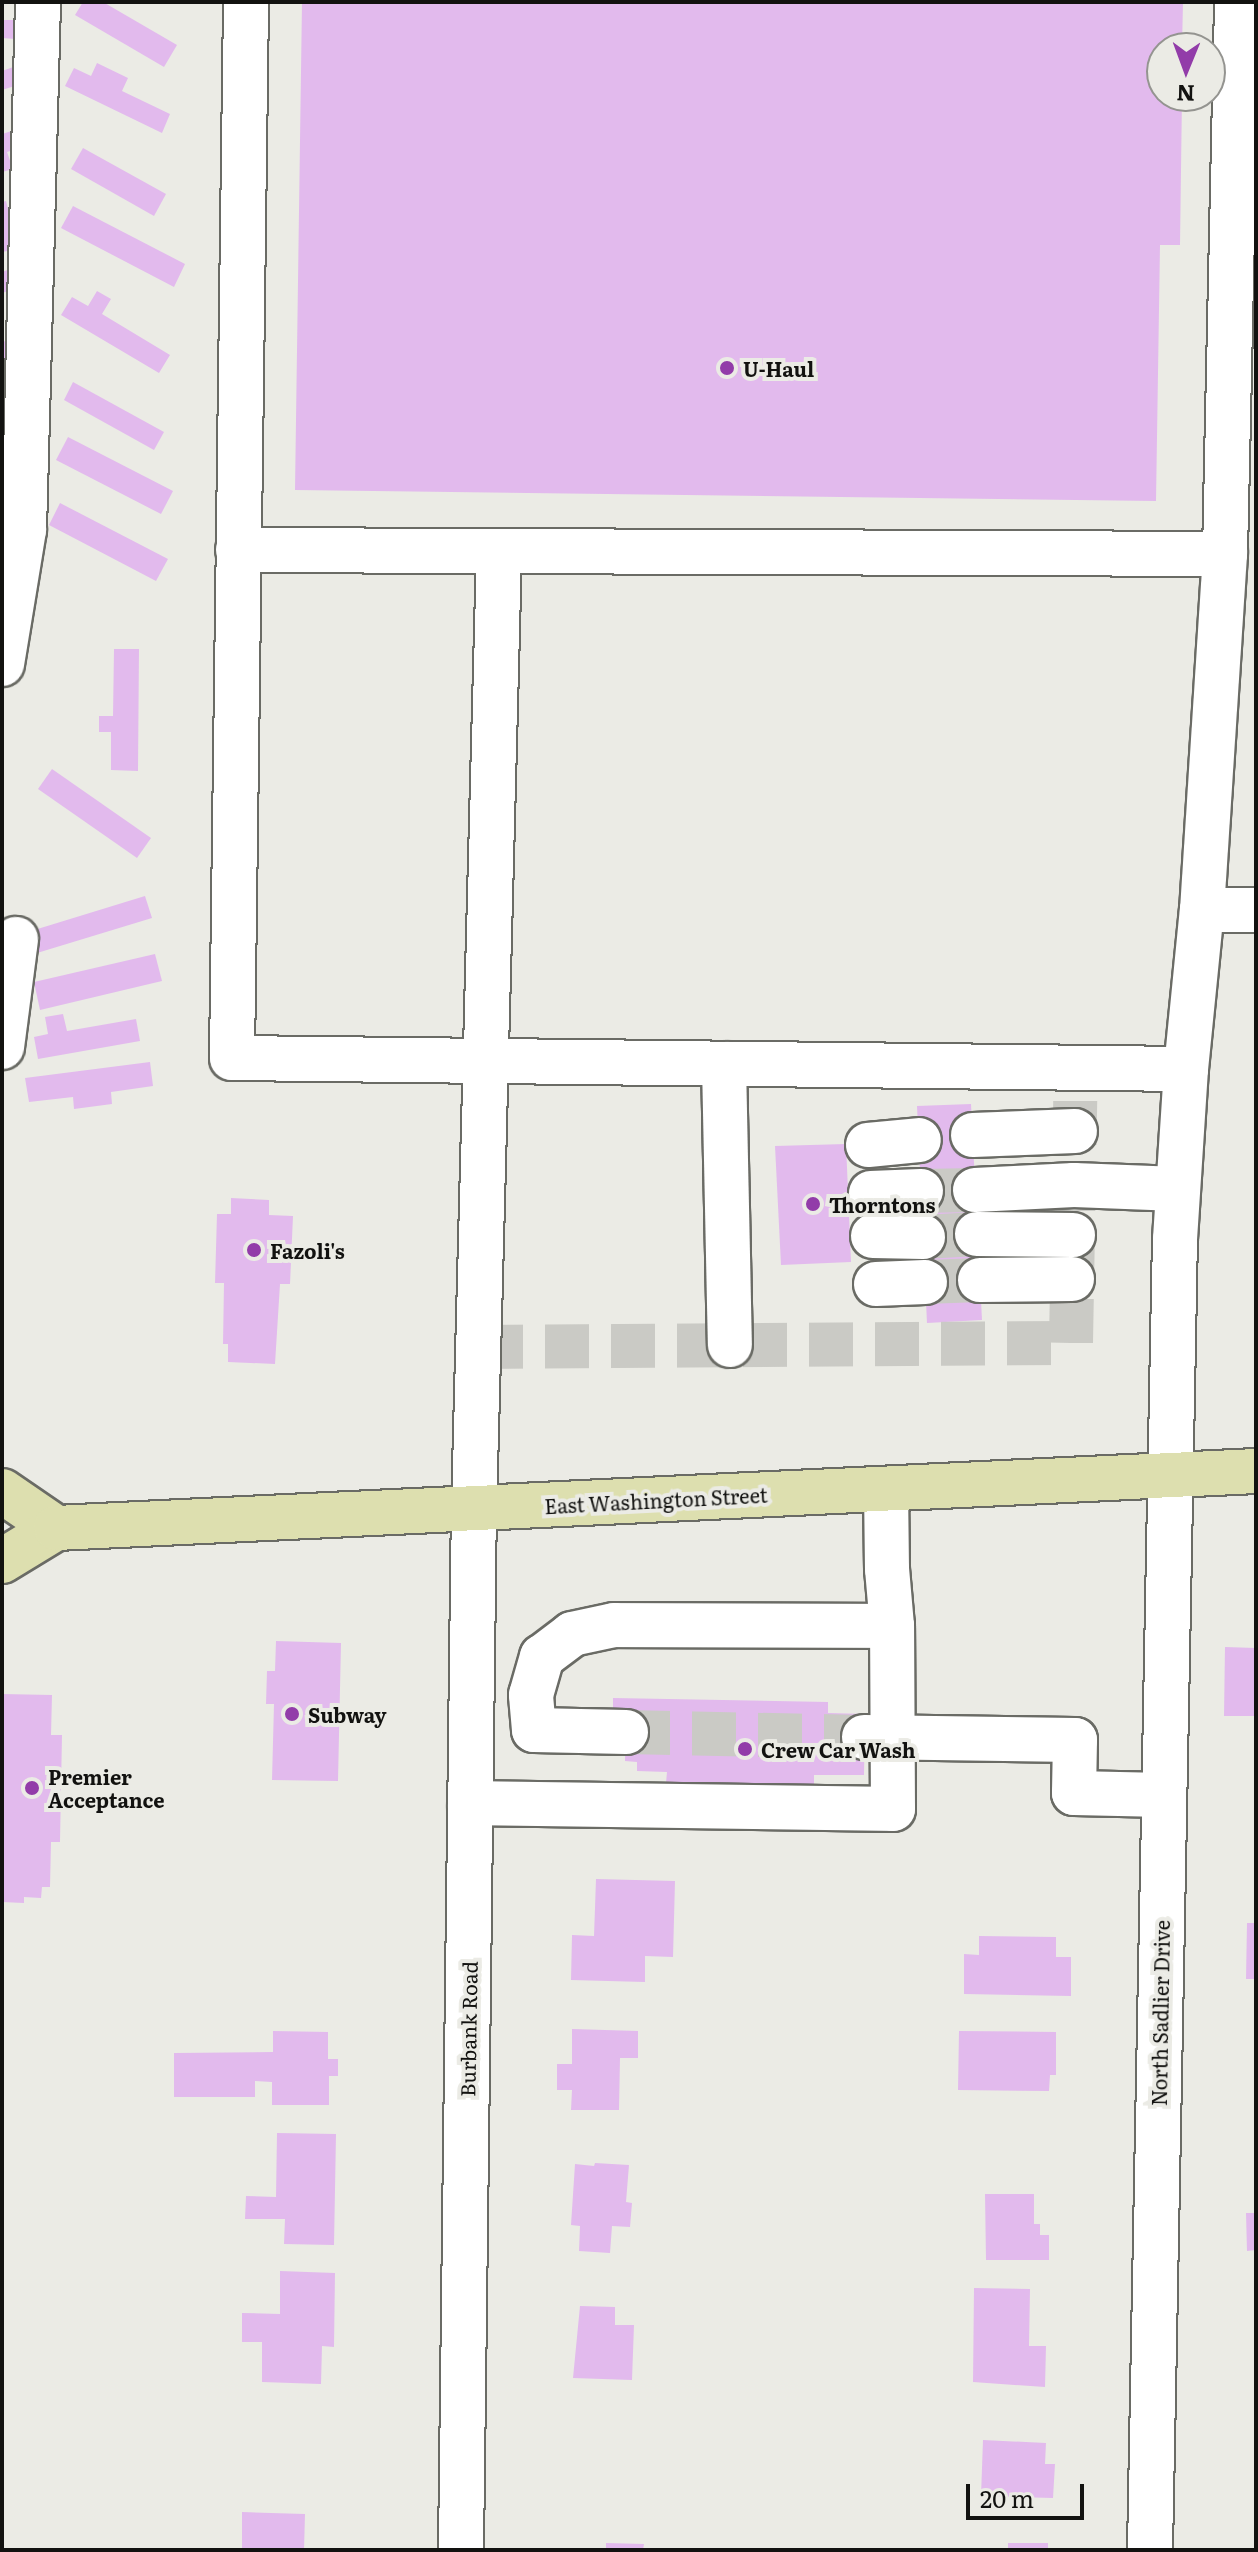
<!DOCTYPE html>
<html>
<head>
<meta charset="utf-8">
<style>
	body { margin:0 }
	#map { position:relative; width:1258px; height:2552px; overflow:hidden; background:#ebebe5; font-family:Literata,serif }
	div>[style] { position:absolute }
	.building>* { inset:0; background:#e2baed }
	.minor-tunnel>* { height:44px; margin-top:-22px; transform-origin:0; background:repeating-linear-gradient(90deg,#cacac5 0 44px,transparent 0 66px) }
	.roads { filter:drop-shadow(2px 0 #6a6b65) drop-shadow(-2px 0 #6a6b65) drop-shadow(0 2px #6a6b65) drop-shadow(0 -2px #6a6b65) }
	.minor>* { height:44px; margin:-22px; padding:0 22px; transform-origin:22px; border-radius:22px; background:#fff }
	.major>* { height:44px; margin:-22px; padding:0 22px; transform-origin:22px; border-radius:22px; background:#dddfaf }
	.dots>* { width:22px; height:22px; translate:-50% -50%; box-sizing:border-box; border:4px solid #ebebe5; border-radius:50% }
	span { translate:-50% -50%; white-space:nowrap; text-align:center; line-height:1.15; -webkit-text-stroke:8px #ebebe5; paint-order:stroke }
	.poi-label { font-size:20px; color:#121210; font-weight:700 }
	.left { translate:0 -50%; text-align:left }
	.street-label { font-size:20px; color:#121210 }
	.frame { position:absolute; inset:0; border:4px solid #121210; pointer-events:none }
	.north { position:absolute; left:1146px; top:32px; width:80px; height:80px; box-sizing:border-box; background:#ebebe5; border:2px solid #949490; border-radius:50%; rotate:181deg; font-size:22px; font-weight:700; line-height:32px; text-align:center; color:#121210 }
	.north::after { content:''; display:block; margin:auto; width:28px; height:36px; background:#923ca9; clip-path:polygon(50% 0,100% 100%,50% 72%,0 100%) }
	.scale { position:absolute; left:966px; top:2484px; width:118px; height:36px; box-sizing:border-box; border:4px solid #121210; border-top:0; padding-left:10px; font-size:24px; line-height:28px; white-space:nowrap; color:#121210; -webkit-text-stroke:6px #ebebe5; paint-order:stroke }
</style>
</head>
<body>
<div id="map">
	<div class="building">
		<i style="clip-path:polygon(83px 2px,103px 2px,177px 45px,164px 67px,75px 15px)"></i>
		<i style="clip-path:polygon(302px 2px,1183px 2px,1182px 48px,1162px 48px,1162px 96px,1182px 96px,1180px 245px,1160px 245px,1156px 501px,295px 490px)"></i>
		<i style="clip-path:polygon(2px 20px,16px 20px,15px 39px,2px 38px)"></i>
		<i style="clip-path:polygon(97px 63px,128px 78px,122px 91px,170px 114px,162px 133px,65px 86px,74px 68px,91px 76px)"></i>
		<i style="clip-path:polygon(19px 65px,24px 83px,2px 90px,2px 71px)"></i>
		<i style="clip-path:polygon(15px 130px,20px 148px,7px 152px,13px 169px,2px 172px,2px 134px)"></i>
		<i style="clip-path:polygon(83px 148px,166px 194px,154px 216px,71px 169px)"></i>
		<i style="clip-path:polygon(6px 201px,18px 249px,2px 252px,2px 202px)"></i>
		<i style="clip-path:polygon(73px 206px,185px 264px,174px 287px,61px 228px)"></i>
		<i style="clip-path:polygon(10px 269px,17px 288px,2px 293px,2px 272px)"></i>
		<i style="clip-path:polygon(97px 291px,111px 299px,102px 314px,170px 355px,159px 373px,61px 315px,72px 297px,88px 306px)"></i>
		<i style="clip-path:polygon(5px 341px,13px 361px,2px 365px,2px 343px)"></i>
		<i style="clip-path:polygon(73px 382px,164px 432px,154px 450px,64px 400px)"></i>
		<i style="clip-path:polygon(68px 437px,173px 491px,161px 514px,56px 460px)"></i>
		<i style="clip-path:polygon(60px 503px,168px 559px,156px 581px,49px 525px)"></i>
		<i style="clip-path:polygon(114px 649px,139px 649px,138px 771px,111px 770px,111px 732px,99px 732px,99px 716px,113px 716px)"></i>
		<i style="clip-path:polygon(52px 769px,151px 838px,137px 858px,38px 789px)"></i>
		<i style="clip-path:polygon(145px 896px,152px 918px,37px 953px,31px 931px)"></i>
		<i style="clip-path:polygon(155px 954px,162px 981px,40px 1010px,34px 982px)"></i>
		<i style="clip-path:polygon(63px 1014px,67px 1031px,136px 1019px,140px 1041px,38px 1059px,34px 1037px,48px 1034px,45px 1017px)"></i>
		<i style="clip-path:polygon(150px 1062px,153px 1086px,111px 1092px,112px 1104px,74px 1109px,73px 1097px,29px 1102px,25px 1078px)"></i>
		<i style="clip-path:polygon(971px 1104px,982px 1320px,927px 1323px,917px 1106px)"></i>
		<i style="clip-path:polygon(846px 1144px,851px 1262px,781px 1265px,775px 1146px)"></i>
		<i style="clip-path:polygon(231px 1198px,269px 1200px,269px 1215px,293px 1216px,290px 1284px,280px 1284px,275px 1364px,228px 1362px,228px 1344px,223px 1344px,224px 1283px,215px 1283px,217px 1214px,231px 1214px)"></i>
		<i style="clip-path:polygon(276px 1641px,341px 1643px,338px 1781px,272px 1780px,274px 1704px,266px 1704px,267px 1671px,275px 1671px)"></i>
		<i style="clip-path:polygon(1225px 1647px,1256px 1648px,1256px 1716px,1224px 1716px)"></i>
		<i style="clip-path:polygon(2px 1694px,52px 1695px,51px 1735px,62px 1735px,60px 1842px,51px 1842px,50px 1887px,42px 1887px,41px 1898px,24px 1897px,24px 1903px,2px 1902px)"></i>
		<i style="clip-path:polygon(613px 1698px,828px 1702px,828px 1713px,865px 1714px,864px 1775px,814px 1775px,814px 1786px,666px 1783px,667px 1772px,637px 1771px,637px 1762px,625px 1761px,626px 1719px,613px 1719px)"></i>
		<i style="clip-path:polygon(596px 1879px,675px 1881px,673px 1957px,645px 1956px,645px 1982px,571px 1980px,572px 1935px,594px 1936px)"></i>
		<i style="clip-path:polygon(1247px 1923px,1256px 1923px,1256px 1979px,1246px 1979px)"></i>
		<i style="clip-path:polygon(979px 1936px,1056px 1937px,1056px 1957px,1071px 1957px,1071px 1996px,964px 1994px,964px 1954px,979px 1955px)"></i>
		<i style="clip-path:polygon(572px 2029px,638px 2031px,638px 2058px,620px 2058px,619px 2110px,571px 2110px,572px 2090px,557px 2090px,557px 2064px,572px 2064px)"></i>
		<i style="clip-path:polygon(273px 2031px,328px 2032px,328px 2059px,338px 2059px,338px 2076px,329px 2076px,329px 2105px,272px 2105px,272px 2082px,255px 2081px,255px 2097px,174px 2097px,174px 2053px,273px 2052px)"></i>
		<i style="clip-path:polygon(959px 2031px,1056px 2032px,1056px 2075px,1050px 2075px,1049px 2091px,958px 2090px)"></i>
		<i style="clip-path:polygon(277px 2133px,336px 2134px,334px 2245px,284px 2244px,285px 2219px,245px 2219px,246px 2196px,276px 2197px)"></i>
		<i style="clip-path:polygon(595px 2163px,629px 2165px,626px 2202px,632px 2203px,630px 2227px,612px 2226px,610px 2253px,579px 2251px,580px 2226px,571px 2225px,575px 2164px,594px 2166px)"></i>
		<i style="clip-path:polygon(985px 2194px,1034px 2194px,1034px 2224px,1040px 2224px,1040px 2235px,1049px 2235px,1049px 2260px,986px 2260px)"></i>
		<i style="clip-path:polygon(1246px 2213px,1256px 2213px,1256px 2250px,1247px 2251px)"></i>
		<i style="clip-path:polygon(280px 2271px,335px 2273px,334px 2347px,322px 2346px,321px 2384px,262px 2382px,262px 2342px,242px 2342px,242px 2313px,280px 2314px)"></i>
		<i style="clip-path:polygon(974px 2288px,1030px 2289px,1029px 2346px,1046px 2346px,1045px 2387px,973px 2382px)"></i>
		<i style="clip-path:polygon(580px 2306px,615px 2307px,615px 2325px,634px 2325px,632px 2380px,573px 2378px)"></i>
		<i style="clip-path:polygon(983px 2440px,1046px 2443px,1045px 2464px,1055px 2464px,1053px 2498px,981px 2496px)"></i>
		<i style="clip-path:polygon(242px 2512px,305px 2514px,304px 2550px,242px 2550px)"></i>
		<i style="clip-path:polygon(606px 2543px,644px 2544px,643px 2550px,606px 2550px)"></i>
		<i style="clip-path:polygon(1008px 2543px,1048px 2543px,1048px 2550px,1008px 2550px)"></i>
	</div>
	<div class="minor-tunnel">
		<i style="left:921px;top:1191px;width:54px;rotate:-1.1deg"></i>
		<i style="left:923px;top:1237px;width:54px;rotate:-3.2deg"></i>
		<i style="left:925px;top:1282px;width:55px;rotate:-2.1deg"></i>
		<i style="left:479px;top:1347px;width:592px;rotate:-0.39deg"></i>
		<i style="left:1071px;top:1343px;width:275px;rotate:-89deg"></i>
		<i style="left:626px;top:1732px;width:238px;rotate:1.2deg"></i>
	</div>
	<div class="roads">
		<div class="minor">
			<i style="left:246px;top:2px;width:1056px;rotate:90.76deg"></i>
			<i style="left:232px;top:1058px;width:954px;rotate:0.66deg"></i>
			<i style="left:238px;top:550px;width:987px;rotate:0.23deg"></i>
			<i style="left:2px;top:664px;width:136px;rotate:-80.7deg"></i>
			<i style="left:24px;top:530px;width:528px;rotate:-88.48deg"></i>
			<i style="left:1202px;top:910px;width:54px"></i>
			<i style="left:2px;top:1047px;width:109px;rotate:-82.6deg"></i>
			<i style="left:724px;top:1064px;width:281px;rotate:88.8deg"></i>
			<i style="left:973px;top:1135px;width:102px;rotate:-2.2deg"></i>
			<i style="left:868px;top:1145px;width:51px;rotate:-5.6deg"></i>
			<i style="left:975px;top:1190px;width:99px;rotate:-2.9deg"></i>
			<i style="left:1074px;top:1185px;width:104px;rotate:2.2deg"></i>
			<i style="left:871px;top:1193px;width:50px;rotate:-2.3deg"></i>
			<i style="left:977px;top:1234px;width:96px;rotate:0.6deg"></i>
			<i style="left:873px;top:1236px;width:50px;rotate:1.1deg"></i>
			<i style="left:980px;top:1280px;width:92px;rotate:-0.6deg"></i>
			<i style="left:876px;top:1284px;width:49px;rotate:-2.3deg"></i>
			<i style="left:626px;top:1732px;width:92px;rotate:-178.8deg"></i>
			<i style="left:534px;top:1730px;width:35px;rotate:-95deg"></i>
			<i style="left:531px;top:1695px;width:40px;rotate:-74deg"></i>
			<i style="left:542px;top:1657px;width:38px;rotate:-37deg"></i>
			<i style="left:572px;top:1634px;width:43px;rotate:-12.1deg"></i>
			<i style="left:614px;top:1625px;width:278px;rotate:0.2deg"></i>
			<i style="left:864px;top:1737px;width:211px;rotate:0.8deg"></i>
			<i style="left:1075px;top:1740px;width:53px;rotate:91.1deg"></i>
			<i style="left:1074px;top:1793px;width:90px;rotate:1.3deg"></i>
			<i style="left:470px;top:1803px;width:423px;rotate:0.8deg"></i>
			<i style="left:893px;top:1809px;width:183px;rotate:-90.3deg"></i>
			<i style="left:892px;top:1626px;width:57px;rotate:-95deg"></i>
			<i style="left:887px;top:1569px;width:80px;rotate:-90.7deg"></i>
			<i style="left:461px;top:2550px;width:1042px;rotate:-89.29deg"></i>
			<i style="left:474px;top:1508px;width:957px;rotate:-88.5deg"></i>
			<i style="left:1150px;top:2550px;width:1311px;rotate:-88.91deg"></i>
			<i style="left:1175px;top:1239px;width:170px;rotate:-86.3deg"></i>
			<i style="left:1186px;top:1069px;width:160px;rotate:-84.3deg"></i>
			<i style="left:1202px;top:910px;width:357px;rotate:-86.3deg"></i>
			<i style="left:1225px;top:554px;width:552px;rotate:-88.75deg"></i>
		</div>
		<div class="major">
			<i style="left:2px;top:1491px;width:65px;rotate:34.4deg"></i>
			<i style="left:2px;top:1561px;width:63px;rotate:-31.4deg"></i>
			<i style="left:56px;top:1528px;width:1201px;rotate:-2.72deg"></i>
		</div>
	</div>
	<div class="dots">
		<i style="left:727px;top:368px;background:#923ca9"></i>
		<i style="left:813px;top:1204px;background:#923ca9"></i>
		<i style="left:254px;top:1250px;background:#923ca9"></i>
		<i style="left:292px;top:1714px;background:#923ca9"></i>
		<i style="left:745px;top:1749px;background:#923ca9"></i>
		<i style="left:32px;top:1788px;background:#923ca9"></i>
	</div>
	<div class="poi-label">
		<span class="left" style="left:743px;top:368px">U-Haul</span>
		<span class="left" style="left:829px;top:1204px">Thorntons</span>
		<span class="left" style="left:270px;top:1250px">Fazoli's</span>
		<span class="left" style="left:308px;top:1714px">Subway</span>
		<span class="left" style="left:761px;top:1749px">Crew Car Wash</span>
		<span class="left" style="left:48px;top:1788px">Premier<br>Acceptance</span>
	</div>
	<div class="street-label">
		<span style="left:656px;top:1500px;rotate:-3deg">East Washington Street</span>
		<span style="left:1160px;top:2013px;rotate:-89deg">North Sadlier Drive</span>
		<span style="left:468px;top:2029px;rotate:-89deg">Burbank Road</span>
	</div>
	<div class="frame"></div>
	<div class="north">N</div>
	<div class="scale">20 m</div>
</div>
</body>
</html>
